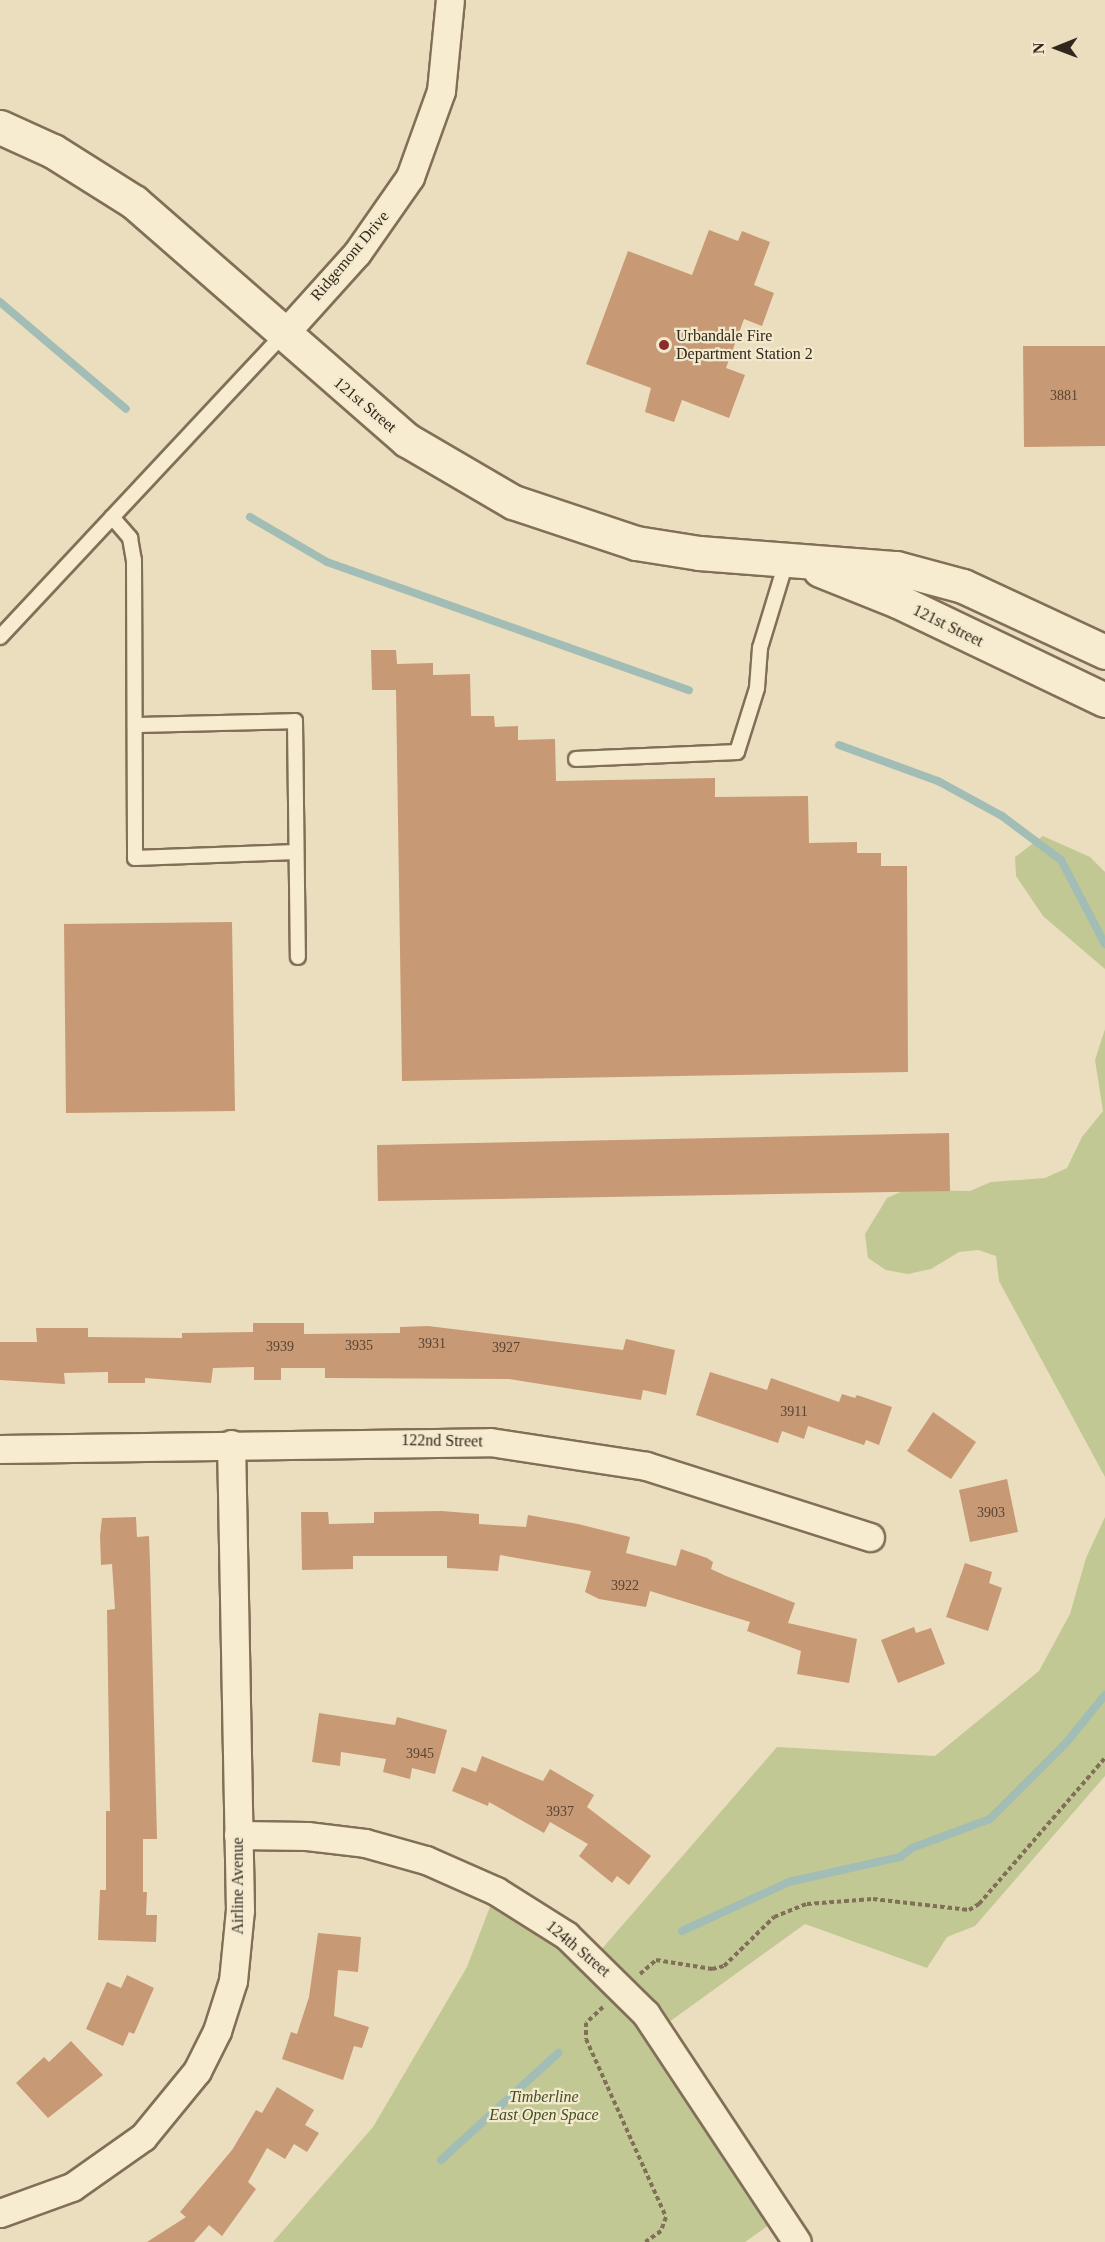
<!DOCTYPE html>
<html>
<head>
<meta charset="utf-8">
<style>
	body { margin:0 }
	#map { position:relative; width:1105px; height:2242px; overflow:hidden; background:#ebdebe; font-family:"Times New Roman",serif }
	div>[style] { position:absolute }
	.green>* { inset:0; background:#c1c893 }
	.stream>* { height:8px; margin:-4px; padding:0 4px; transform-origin:4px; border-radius:4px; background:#a1bdb5 }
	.building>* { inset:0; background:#c89975 }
	.path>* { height:4px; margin-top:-2px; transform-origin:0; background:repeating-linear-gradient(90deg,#826f58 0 4.5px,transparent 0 7.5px) }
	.roads { filter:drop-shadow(2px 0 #826f58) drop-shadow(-2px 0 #826f58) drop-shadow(0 2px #826f58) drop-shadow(0 -2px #826f58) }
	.lane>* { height:14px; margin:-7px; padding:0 7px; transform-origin:7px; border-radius:7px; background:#f7ecd0 }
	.street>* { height:27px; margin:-13.5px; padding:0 13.5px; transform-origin:13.5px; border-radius:13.5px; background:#f7ecd0 }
	.secondary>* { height:33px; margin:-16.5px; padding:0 16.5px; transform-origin:16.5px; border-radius:16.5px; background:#f7ecd0 }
	.dots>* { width:16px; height:16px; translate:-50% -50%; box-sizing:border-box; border:3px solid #f3e9cd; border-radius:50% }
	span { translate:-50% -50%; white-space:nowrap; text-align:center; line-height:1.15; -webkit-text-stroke:4.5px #f3e9cd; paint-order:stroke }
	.number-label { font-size:14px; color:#584432 }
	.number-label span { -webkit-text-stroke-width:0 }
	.street-label { font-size:16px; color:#32271c }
	.poi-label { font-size:16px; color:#32271c }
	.left { translate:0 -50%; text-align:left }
	.park-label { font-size:16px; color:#424e23; font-style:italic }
	.north { position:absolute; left:1027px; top:18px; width:60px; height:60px; -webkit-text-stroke:4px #f3e9cd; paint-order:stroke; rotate:269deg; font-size:16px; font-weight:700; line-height:24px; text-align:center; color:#32271c }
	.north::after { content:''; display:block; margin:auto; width:21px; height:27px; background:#32271c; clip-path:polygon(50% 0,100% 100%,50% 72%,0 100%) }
</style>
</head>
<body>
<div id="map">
	<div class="green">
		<i style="clip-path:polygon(1043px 836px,1090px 857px,1105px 872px,1105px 969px,1043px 916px,1016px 876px,1015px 857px)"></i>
		<i style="clip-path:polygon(1105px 1029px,1105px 1477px,999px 1281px,996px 1256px,978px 1250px,959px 1252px,931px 1269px,908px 1274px,886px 1270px,868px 1258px,865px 1234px,887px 1198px,905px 1190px,970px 1191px,991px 1182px,1045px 1178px,1067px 1168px,1082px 1137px,1103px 1111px,1095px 1060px)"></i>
		<i style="clip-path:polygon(1105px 1517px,1105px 1776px,975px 1926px,947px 1937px,927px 1968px,805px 1924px,658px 2030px,780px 2217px,745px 2242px,273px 2242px,373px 2127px,467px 1967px,496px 1891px,593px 1959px,777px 1747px,935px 1756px,1039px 1671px,1070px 1614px,1086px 1558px)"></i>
	</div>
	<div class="stream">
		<i style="left:0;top:302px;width:165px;rotate:40.3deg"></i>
		<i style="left:250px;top:517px;width:89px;rotate:30.3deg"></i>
		<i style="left:327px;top:562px;width:384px;rotate:19.5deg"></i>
		<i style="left:839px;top:745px;width:105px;rotate:20deg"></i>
		<i style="left:938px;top:781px;width:73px;rotate:28.7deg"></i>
		<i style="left:1002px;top:816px;width:74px;rotate:36.7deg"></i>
		<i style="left:1061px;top:860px;width:95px;rotate:62.4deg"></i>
		<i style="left:682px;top:1931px;width:118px;rotate:-24.6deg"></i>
		<i style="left:789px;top:1882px;width:114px;rotate:-12.7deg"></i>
		<i style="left:900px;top:1857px;width:15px;rotate:-37deg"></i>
		<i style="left:912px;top:1848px;width:83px;rotate:-20.4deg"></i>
		<i style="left:990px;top:1819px;width:107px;rotate:-45deg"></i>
		<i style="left:1066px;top:1743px;width:62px;rotate:-50.9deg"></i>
		<i style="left:441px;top:2160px;width:159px;rotate:-42.4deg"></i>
	</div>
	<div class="building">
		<i style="clip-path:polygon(709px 230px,738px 241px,742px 231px,770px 242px,754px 285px,774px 293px,762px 326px,744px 319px,726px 368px,745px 375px,729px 418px,682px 400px,674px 422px,645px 412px,651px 388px,586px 364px,628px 251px,692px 275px)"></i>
		<i style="clip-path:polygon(1023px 346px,1105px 346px,1105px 446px,1024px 447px)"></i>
		<i style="clip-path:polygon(371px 650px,396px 650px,397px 664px,433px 663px,433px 675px,470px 674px,471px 716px,494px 716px,495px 727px,518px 726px,518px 740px,555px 739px,556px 781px,715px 778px,715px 797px,808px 796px,809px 843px,857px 842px,857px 853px,881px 853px,881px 866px,907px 866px,908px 1072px,402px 1081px,396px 690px,372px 690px)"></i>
		<i style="clip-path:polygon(232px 922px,235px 1111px,66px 1113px,64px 924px)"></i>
		<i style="clip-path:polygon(949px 1133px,950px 1191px,378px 1201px,377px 1145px)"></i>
		<i style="clip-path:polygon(253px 1323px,304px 1323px,304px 1334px,400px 1333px,400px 1327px,428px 1326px,623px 1350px,626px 1339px,675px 1350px,666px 1395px,643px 1390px,641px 1400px,509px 1379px,325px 1378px,325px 1368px,281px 1368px,281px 1380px,254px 1380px,254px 1367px,213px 1368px,211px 1383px,145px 1378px,145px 1383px,108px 1383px,108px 1372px,64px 1373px,65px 1384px,0 1380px,0 1342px,37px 1342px,36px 1328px,88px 1328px,88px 1337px,182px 1338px,182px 1333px,253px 1332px)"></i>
		<i style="clip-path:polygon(710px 1372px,767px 1390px,771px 1378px,839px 1402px,842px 1394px,855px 1398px,857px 1395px,892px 1407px,879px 1445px,866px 1440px,864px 1445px,808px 1426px,804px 1439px,782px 1431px,778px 1443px,696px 1415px)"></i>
		<i style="clip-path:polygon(933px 1412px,976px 1442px,951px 1479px,907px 1451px)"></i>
		<i style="clip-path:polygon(1007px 1479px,1018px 1532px,970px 1542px,959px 1490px)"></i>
		<i style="clip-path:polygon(442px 1511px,479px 1514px,479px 1524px,526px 1527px,528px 1515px,578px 1524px,630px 1537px,626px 1553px,676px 1566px,681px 1549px,707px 1558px,713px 1562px,711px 1569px,726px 1576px,795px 1603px,788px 1623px,857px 1639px,849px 1683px,797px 1674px,801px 1651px,747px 1631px,750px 1622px,650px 1591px,646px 1607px,599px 1599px,585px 1592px,591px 1571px,500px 1555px,498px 1571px,447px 1568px,447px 1556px,353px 1556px,353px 1569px,302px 1570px,301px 1512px,328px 1512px,329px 1524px,374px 1523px,374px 1512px)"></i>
		<i style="clip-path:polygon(136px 1517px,137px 1537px,149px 1536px,150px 1563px,157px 1839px,143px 1839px,143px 1892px,147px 1892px,146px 1915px,157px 1915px,156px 1942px,98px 1940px,100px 1890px,106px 1890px,106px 1811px,110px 1811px,107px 1610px,115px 1609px,112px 1564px,101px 1565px,100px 1536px,102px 1518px)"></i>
		<i style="clip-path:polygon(965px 1563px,992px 1572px,989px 1583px,1002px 1588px,988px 1631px,946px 1617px)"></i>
		<i style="clip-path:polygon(914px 1627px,916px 1633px,931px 1628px,945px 1664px,898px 1683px,881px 1640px)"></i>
		<i style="clip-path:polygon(319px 1713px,395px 1725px,397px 1717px,447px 1730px,435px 1774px,412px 1768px,410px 1779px,383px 1772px,386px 1759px,341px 1752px,340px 1766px,312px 1762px)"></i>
		<i style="clip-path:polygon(482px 1756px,543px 1781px,550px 1769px,594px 1795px,587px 1807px,651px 1856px,629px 1885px,617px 1876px,612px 1883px,579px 1856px,588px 1844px,550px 1822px,544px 1833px,489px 1802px,488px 1806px,452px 1791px,462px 1767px,476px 1772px)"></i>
		<i style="clip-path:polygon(318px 1933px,361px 1937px,358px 1972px,338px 1970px,334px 2016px,369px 2027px,362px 2048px,354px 2046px,343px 2080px,282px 2059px,291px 2032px,297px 2034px,309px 1997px)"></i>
		<i style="clip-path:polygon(127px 1975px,154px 1988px,134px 2034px,129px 2032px,123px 2046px,86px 2029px,107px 1982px,121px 1988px)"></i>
		<i style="clip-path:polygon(71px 2041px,103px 2075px,48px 2118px,16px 2083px,44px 2057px,49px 2062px)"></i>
		<i style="clip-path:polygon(277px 2087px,314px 2110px,305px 2125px,319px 2133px,307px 2152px,294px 2144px,285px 2159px,267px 2148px,248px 2182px,256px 2189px,222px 2236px,209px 2225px,194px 2242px,147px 2242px,186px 2217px,180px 2212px,232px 2150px,256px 2110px,262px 2113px)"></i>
	</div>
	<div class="path">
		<i style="left:640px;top:1974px;width:21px;rotate:-41deg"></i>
		<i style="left:656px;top:1960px;width:57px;rotate:9.1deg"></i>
		<i style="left:712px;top:1969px;width:12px;rotate:-14deg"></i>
		<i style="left:724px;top:1966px;width:70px;rotate:-44.4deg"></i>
		<i style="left:774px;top:1917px;width:35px;rotate:-22deg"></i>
		<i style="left:807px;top:1904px;width:66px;rotate:-4.3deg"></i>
		<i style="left:873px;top:1899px;width:97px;rotate:6.5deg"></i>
		<i style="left:969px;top:1910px;width:12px;rotate:-31deg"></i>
		<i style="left:979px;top:1904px;width:193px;rotate:-49.2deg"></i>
		<i style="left:603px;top:2007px;width:23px;rotate:137deg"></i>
		<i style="left:586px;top:2023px;width:16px;rotate:90deg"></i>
		<i style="left:586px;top:2039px;width:195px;rotate:65.8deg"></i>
		<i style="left:666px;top:2217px;width:15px;rotate:110deg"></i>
		<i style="left:661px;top:2231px;width:19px;rotate:145deg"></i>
	</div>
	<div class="roads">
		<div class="lane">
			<i style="left:112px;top:517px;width:28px;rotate:49deg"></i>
			<i style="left:130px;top:538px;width:22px;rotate:80deg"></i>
			<i style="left:134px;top:560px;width:298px;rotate:89.8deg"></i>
			<i style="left:135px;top:858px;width:161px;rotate:-2.1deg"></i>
			<i style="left:0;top:637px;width:415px;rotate:-46.9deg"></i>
			<i style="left:135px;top:725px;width:160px;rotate:-1.4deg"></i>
			<i style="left:295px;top:721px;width:236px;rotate:89.3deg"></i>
			<i style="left:576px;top:759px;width:161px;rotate:-2.5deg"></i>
			<i style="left:737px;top:752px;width:67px;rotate:-72.6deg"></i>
			<i style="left:757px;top:688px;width:40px;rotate:-85.7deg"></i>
			<i style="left:760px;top:648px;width:93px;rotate:-73.1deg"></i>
		</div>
		<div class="street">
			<i style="left:284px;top:334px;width:109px;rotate:-48deg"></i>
			<i style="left:357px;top:253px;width:93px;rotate:-55.1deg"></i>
			<i style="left:410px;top:177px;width:91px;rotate:-70.2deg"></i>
			<i style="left:441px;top:91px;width:91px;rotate:-84.4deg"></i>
			<i style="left:0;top:1449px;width:490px;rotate:-0.8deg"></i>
			<i style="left:490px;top:1442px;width:158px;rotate:8.7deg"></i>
			<i style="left:646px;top:1466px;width:235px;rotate:17.6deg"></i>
			<i style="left:238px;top:1835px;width:69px;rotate:0.8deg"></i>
			<i style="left:307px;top:1836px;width:58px;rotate:6.9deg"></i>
			<i style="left:365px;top:1843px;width:63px;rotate:15.6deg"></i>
			<i style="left:426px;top:1860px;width:77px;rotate:23.9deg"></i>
			<i style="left:496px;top:1891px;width:83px;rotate:32.2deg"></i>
			<i style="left:566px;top:1935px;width:112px;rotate:44.6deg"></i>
			<i style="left:646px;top:2014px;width:273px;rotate:56.5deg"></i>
			<i style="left:0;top:2213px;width:77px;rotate:-19.9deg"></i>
			<i style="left:72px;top:2187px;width:87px;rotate:-35.2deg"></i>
			<i style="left:143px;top:2137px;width:85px;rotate:-50.7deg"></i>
			<i style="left:197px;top:2071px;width:45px;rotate:-63.4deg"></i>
			<i style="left:217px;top:2031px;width:52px;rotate:-72.3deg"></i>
			<i style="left:233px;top:1981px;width:71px;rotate:-84.4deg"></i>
			<i style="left:240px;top:1910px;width:466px;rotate:-91.1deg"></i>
		</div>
		<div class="secondary">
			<i style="left:0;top:127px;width:58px;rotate:24.4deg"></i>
			<i style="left:53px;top:151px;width:96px;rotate:32.2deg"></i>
			<i style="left:134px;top:202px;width:362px;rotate:41.1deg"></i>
			<i style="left:407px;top:440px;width:123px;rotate:30.3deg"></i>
			<i style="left:513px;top:502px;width:130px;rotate:18.4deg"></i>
			<i style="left:636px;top:543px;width:64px;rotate:9deg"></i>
			<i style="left:699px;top:553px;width:198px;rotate:4.4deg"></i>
			<i style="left:896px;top:568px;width:69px;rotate:15deg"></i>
			<i style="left:963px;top:586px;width:157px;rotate:24.9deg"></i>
			<i style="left:820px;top:570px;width:84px;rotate:21.7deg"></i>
			<i style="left:898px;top:601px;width:229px;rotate:25.6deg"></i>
		</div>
	</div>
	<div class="dots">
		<i style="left:664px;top:345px;background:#8e2c2b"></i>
	</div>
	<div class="number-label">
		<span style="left:1064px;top:396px">3881</span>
		<span style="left:432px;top:1344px">3931</span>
		<span style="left:359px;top:1346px">3935</span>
		<span style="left:280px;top:1347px">3939</span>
		<span style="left:506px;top:1348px">3927</span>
		<span style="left:794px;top:1412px">3911</span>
		<span style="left:991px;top:1513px">3903</span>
		<span style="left:625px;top:1586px">3922</span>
		<span style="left:420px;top:1754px">3945</span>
		<span style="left:560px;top:1812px">3937</span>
	</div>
	<div class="street-label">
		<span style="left:350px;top:256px;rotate:-50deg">Ridgemont Drive</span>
		<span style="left:365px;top:405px;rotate:40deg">121st Street</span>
		<span style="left:948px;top:626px;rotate:26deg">121st Street</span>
		<span style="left:442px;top:1441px;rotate:1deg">122nd Street</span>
		<span style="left:238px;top:1886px;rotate:-90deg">Airline Avenue</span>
		<span style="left:578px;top:1949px;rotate:40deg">124th Street</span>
	</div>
	<div class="poi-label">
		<span class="left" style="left:676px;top:345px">Urbandale Fire<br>Department Station 2</span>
	</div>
	<div class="park-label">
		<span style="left:544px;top:2106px">Timberline<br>East Open Space</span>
	</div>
	<div class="north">N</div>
</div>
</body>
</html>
